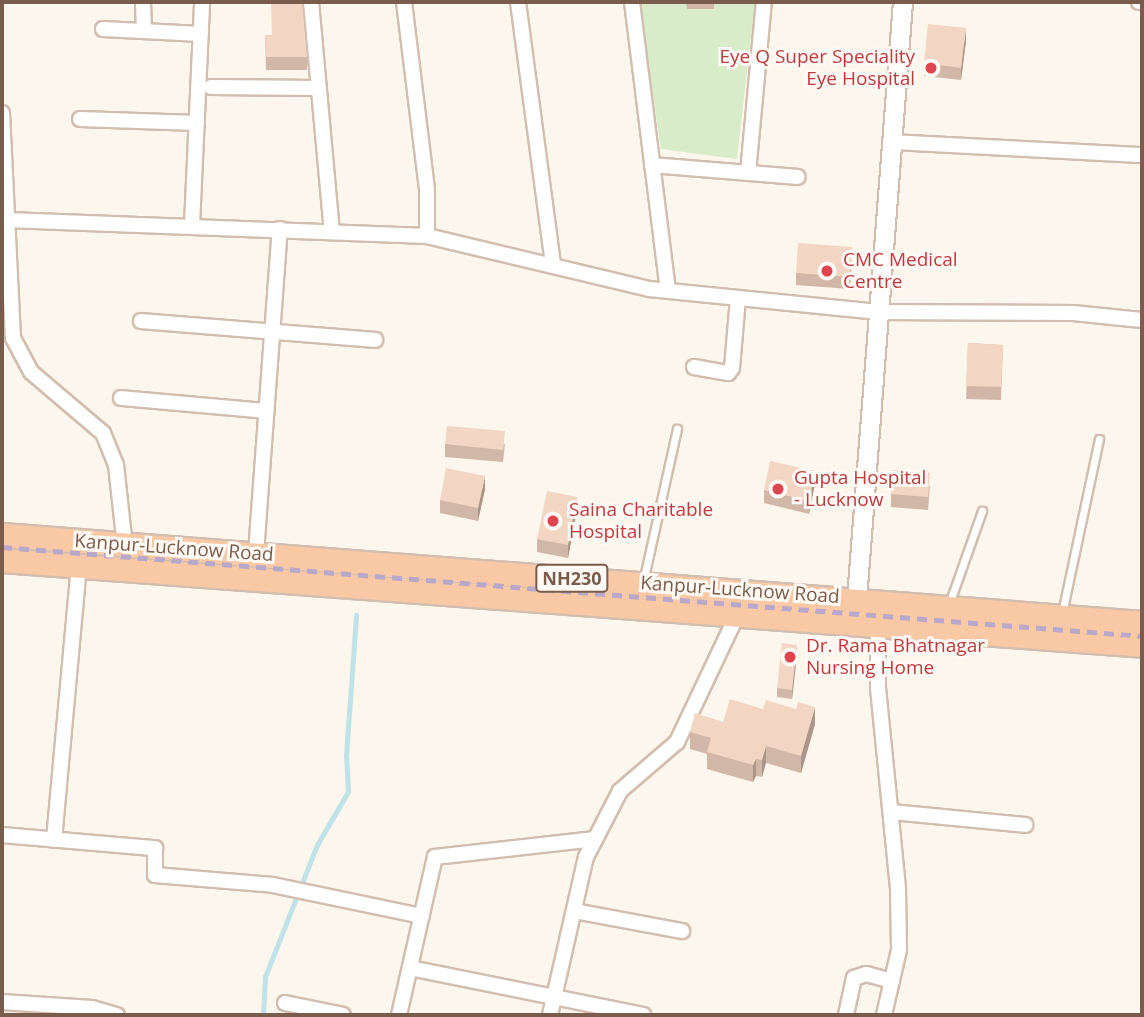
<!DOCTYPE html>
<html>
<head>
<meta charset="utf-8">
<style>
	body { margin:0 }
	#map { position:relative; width:1144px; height:1017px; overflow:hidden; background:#fdf6ec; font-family:"Open Sans",sans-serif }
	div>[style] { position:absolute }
	.green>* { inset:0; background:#d8ecc9 }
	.stream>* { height:4.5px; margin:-2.25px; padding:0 2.25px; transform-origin:2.25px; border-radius:2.25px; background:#bfe3e8 }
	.roads { filter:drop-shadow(2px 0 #d1beb0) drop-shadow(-2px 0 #d1beb0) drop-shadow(0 2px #d1beb0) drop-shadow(0 -2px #d1beb0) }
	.service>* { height:7px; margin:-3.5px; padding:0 3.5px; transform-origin:3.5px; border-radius:3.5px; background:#fff }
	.minor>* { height:14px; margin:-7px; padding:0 7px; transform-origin:7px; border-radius:7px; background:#fff }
	.tertiary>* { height:18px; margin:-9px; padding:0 9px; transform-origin:9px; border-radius:9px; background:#fff }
	.trunk>* { height:23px; margin:-11.5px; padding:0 11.5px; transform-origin:11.5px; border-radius:11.5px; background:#f9c8a4 }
	.rail>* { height:4.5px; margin-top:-2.25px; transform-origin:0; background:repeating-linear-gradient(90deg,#b9a8c9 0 10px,transparent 0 17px) }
	.wall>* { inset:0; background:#d1b7a8 }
	.shaded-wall>* { inset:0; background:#aa9588 }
	.building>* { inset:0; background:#f3d5c3 }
	.dots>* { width:19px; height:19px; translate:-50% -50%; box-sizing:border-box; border:4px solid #fffaf3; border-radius:50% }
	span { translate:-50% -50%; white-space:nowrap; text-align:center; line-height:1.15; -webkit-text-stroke:6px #fffaf3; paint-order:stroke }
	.shield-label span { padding:2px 5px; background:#fffaf3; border:2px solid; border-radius:5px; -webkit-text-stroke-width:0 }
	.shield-label { font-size:18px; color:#7a5c4d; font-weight:700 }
	.health-label { font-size:19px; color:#be3a42 }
	.right { translate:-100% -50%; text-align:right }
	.left { translate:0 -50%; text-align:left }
	.street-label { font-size:19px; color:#7a5c4d }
	.frame { position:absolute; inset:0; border:4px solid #7a5c4d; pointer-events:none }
</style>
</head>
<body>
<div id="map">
	<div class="green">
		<i style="clip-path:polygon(639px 2px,755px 2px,737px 159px,661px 149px)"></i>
	</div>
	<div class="stream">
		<i style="left:263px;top:1015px;width:38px;rotate:-87deg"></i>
		<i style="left:265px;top:977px;width:142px;rotate:-68.5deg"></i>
		<i style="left:317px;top:845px;width:61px;rotate:-59.7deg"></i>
		<i style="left:348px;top:792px;width:36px;rotate:-93deg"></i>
		<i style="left:346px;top:756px;width:141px;rotate:-85.9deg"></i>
	</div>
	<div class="roads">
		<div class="service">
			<i style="left:643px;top:582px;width:157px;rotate:-77.5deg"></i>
			<i style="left:949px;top:604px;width:99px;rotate:-70.5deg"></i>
			<i style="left:1062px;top:613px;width:178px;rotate:-78deg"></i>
		</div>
		<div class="minor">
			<i style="left:143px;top:2px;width:29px;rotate:88deg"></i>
			<i style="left:311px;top:2px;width:230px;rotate:84.8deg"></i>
			<i style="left:404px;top:2px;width:188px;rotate:83deg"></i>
			<i style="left:427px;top:189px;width:47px;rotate:90deg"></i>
			<i style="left:518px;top:2px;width:266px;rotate:82.4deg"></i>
			<i style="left:632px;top:2px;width:290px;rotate:82.9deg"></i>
			<i style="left:1139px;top:2px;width:3px"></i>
			<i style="left:103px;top:29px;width:98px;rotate:2.9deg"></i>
			<i style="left:211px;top:87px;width:107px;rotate:0.5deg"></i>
			<i style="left:2px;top:113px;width:225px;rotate:87.2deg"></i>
			<i style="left:13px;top:338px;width:38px;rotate:62deg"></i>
			<i style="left:31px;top:372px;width:94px;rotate:40.3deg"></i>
			<i style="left:103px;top:433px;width:35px;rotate:68deg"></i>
			<i style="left:116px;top:465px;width:81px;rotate:83.7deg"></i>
			<i style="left:80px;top:119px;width:117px;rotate:2deg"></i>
			<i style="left:892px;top:142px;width:250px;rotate:3deg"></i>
			<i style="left:652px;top:165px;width:146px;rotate:4.7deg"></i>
			<i style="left:748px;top:173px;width:172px;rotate:-84.7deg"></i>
			<i style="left:8px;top:220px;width:419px;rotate:2.2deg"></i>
			<i style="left:427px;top:236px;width:228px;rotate:13.4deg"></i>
			<i style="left:649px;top:289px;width:231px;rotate:5.7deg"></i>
			<i style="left:879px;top:312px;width:194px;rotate:0.3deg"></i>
			<i style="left:1073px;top:313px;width:69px;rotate:5.8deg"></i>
			<i style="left:192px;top:225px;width:223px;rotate:-87.4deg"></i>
			<i style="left:141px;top:321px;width:235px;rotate:4.6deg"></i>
			<i style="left:694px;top:367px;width:35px;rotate:10deg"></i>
			<i style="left:728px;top:373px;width:6px;rotate:-51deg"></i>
			<i style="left:732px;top:368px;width:70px;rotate:-85.1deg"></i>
			<i style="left:121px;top:398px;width:146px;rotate:5.1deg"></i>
			<i style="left:256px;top:553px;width:325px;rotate:-85.8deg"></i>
			<i style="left:878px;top:623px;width:65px;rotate:90deg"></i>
			<i style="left:878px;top:688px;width:203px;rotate:84.3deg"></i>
			<i style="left:898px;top:890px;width:60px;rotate:89deg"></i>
			<i style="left:899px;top:950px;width:67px;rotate:103deg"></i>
			<i style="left:891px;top:812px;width:135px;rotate:5.5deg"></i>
			<i style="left:2px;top:835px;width:154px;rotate:4.9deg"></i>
			<i style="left:155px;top:848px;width:27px;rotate:90deg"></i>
			<i style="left:155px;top:875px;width:118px;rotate:4.8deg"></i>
			<i style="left:273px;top:885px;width:152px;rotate:11.8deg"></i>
			<i style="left:54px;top:840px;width:275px;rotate:-84.8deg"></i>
			<i style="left:574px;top:911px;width:110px;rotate:10.5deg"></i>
			<i style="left:410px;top:968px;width:238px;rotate:11.4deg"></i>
			<i style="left:2px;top:1002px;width:90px;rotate:3.8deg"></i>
			<i style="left:92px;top:1008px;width:26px;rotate:16deg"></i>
			<i style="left:285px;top:1003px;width:59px;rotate:11.7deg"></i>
			<i style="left:399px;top:1015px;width:162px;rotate:-77.2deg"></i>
			<i style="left:435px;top:857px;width:161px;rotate:-6.4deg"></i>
			<i style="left:550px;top:1015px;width:162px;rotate:-77.2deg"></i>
			<i style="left:586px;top:857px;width:74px;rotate:-62.7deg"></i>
			<i style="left:620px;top:791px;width:75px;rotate:-40.7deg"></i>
			<i style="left:677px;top:742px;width:143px;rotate:-64.7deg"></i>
			<i style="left:846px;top:1015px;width:38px;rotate:-78deg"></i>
			<i style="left:854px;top:978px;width:13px;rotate:-18deg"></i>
			<i style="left:866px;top:974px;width:27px;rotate:15deg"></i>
		</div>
		<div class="tertiary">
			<i style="left:856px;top:612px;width:612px;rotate:-85.59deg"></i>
		</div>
		<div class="trunk">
			<i style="left:2px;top:535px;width:1143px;rotate:4.41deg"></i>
			<i style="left:2px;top:560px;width:1143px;rotate:4.26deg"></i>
		</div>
	</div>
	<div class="rail">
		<i style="left:2px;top:547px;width:1143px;rotate:4.46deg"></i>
	</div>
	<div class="wall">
		<i style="clip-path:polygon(686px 2px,714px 2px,714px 9px,687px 9px)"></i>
		<i style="clip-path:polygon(265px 35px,271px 35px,307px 57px,307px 70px,266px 70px)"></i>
		<i style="clip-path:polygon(966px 41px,961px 80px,924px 76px,924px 63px)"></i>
		<i style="clip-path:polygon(852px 260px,850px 289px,796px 285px,796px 273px)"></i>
		<i style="clip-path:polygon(968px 343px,1003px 345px,1001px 400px,966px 399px)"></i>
		<i style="clip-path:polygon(445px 444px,505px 444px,503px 462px,445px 457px)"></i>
		<i style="clip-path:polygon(815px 483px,809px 514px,764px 503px,764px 490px)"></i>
		<i style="clip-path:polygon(930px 486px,928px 510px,891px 507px,891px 494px)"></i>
		<i style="clip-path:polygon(485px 489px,478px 521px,440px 513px,440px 500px)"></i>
		<i style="clip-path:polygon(577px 510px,568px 558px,537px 552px,537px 539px)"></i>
		<i style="clip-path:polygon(797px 654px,792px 699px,777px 697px,777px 688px)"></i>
		<i style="clip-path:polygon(723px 722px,815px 724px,801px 773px,766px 763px,762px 777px,756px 776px,753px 782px,707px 769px,707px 754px,690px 749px,690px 732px)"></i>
	</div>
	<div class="shaded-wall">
		<i style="clip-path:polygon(966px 28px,966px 41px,961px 80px,961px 68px)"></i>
		<i style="clip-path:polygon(815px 471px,815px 483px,809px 514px,809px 501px)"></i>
		<i style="clip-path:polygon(485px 476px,485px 489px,478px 521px,478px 508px)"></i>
		<i style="clip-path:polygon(577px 497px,577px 510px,568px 558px,568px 545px)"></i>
		<i style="clip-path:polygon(797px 645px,797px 654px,792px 699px,792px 690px)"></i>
		<i style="clip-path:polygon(815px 707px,815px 724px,801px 773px,801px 756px)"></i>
		<i style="clip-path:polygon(766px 746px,766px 763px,762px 777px,762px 760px)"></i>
		<i style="clip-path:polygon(756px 759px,756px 776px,753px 782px,753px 765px)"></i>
	</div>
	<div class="building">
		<i style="clip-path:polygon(271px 2px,302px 2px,307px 57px,266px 57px,265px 35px,272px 35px)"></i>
		<i style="clip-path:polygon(928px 24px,966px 28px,961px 68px,924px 63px)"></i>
		<i style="clip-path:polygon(798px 243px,852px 247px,850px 277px,796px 273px)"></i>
		<i style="clip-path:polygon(968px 343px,1003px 345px,1001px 387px,966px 386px)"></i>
		<i style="clip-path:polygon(447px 426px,505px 431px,503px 450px,445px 444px)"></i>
		<i style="clip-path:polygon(770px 461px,815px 471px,809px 501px,764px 490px)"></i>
		<i style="clip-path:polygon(446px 468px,485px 476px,478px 508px,440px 500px)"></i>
		<i style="clip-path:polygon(892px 470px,930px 473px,928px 497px,891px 494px)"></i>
		<i style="clip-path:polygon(547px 491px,577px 497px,568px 545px,537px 539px)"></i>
		<i style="clip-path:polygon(782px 643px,797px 645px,792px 690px,777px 688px)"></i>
		<i style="clip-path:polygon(730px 699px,763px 709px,766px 700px,796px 709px,798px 702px,815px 707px,801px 756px,766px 746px,762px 760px,756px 759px,753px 765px,707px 752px,711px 738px,690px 732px,695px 713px,723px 722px)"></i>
	</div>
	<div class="dots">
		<i style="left:931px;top:68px;background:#e0444e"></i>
		<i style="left:827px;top:271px;background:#e0444e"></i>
		<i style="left:778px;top:489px;background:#e0444e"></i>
		<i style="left:553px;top:521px;background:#e0444e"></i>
		<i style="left:790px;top:657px;background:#e0444e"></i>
	</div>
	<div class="shield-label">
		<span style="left:572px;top:578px">NH230</span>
	</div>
	<div class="health-label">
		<span class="right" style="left:915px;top:68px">Eye Q Super Speciality<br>Eye Hospital</span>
		<span class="left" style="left:843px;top:271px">CMC Medical<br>Centre</span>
		<span class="left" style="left:794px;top:489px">Gupta Hospital<br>- Lucknow</span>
		<span class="left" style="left:569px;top:521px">Saina Charitable<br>Hospital</span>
		<span class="left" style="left:806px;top:657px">Dr. Rama Bhatnagar<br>Nursing Home</span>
	</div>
	<div class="street-label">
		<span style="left:174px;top:548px;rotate:4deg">Kanpur-Lucknow Road</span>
		<span style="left:740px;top:590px;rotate:4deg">Kanpur-Lucknow Road</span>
	</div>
	<div class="frame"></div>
</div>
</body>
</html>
